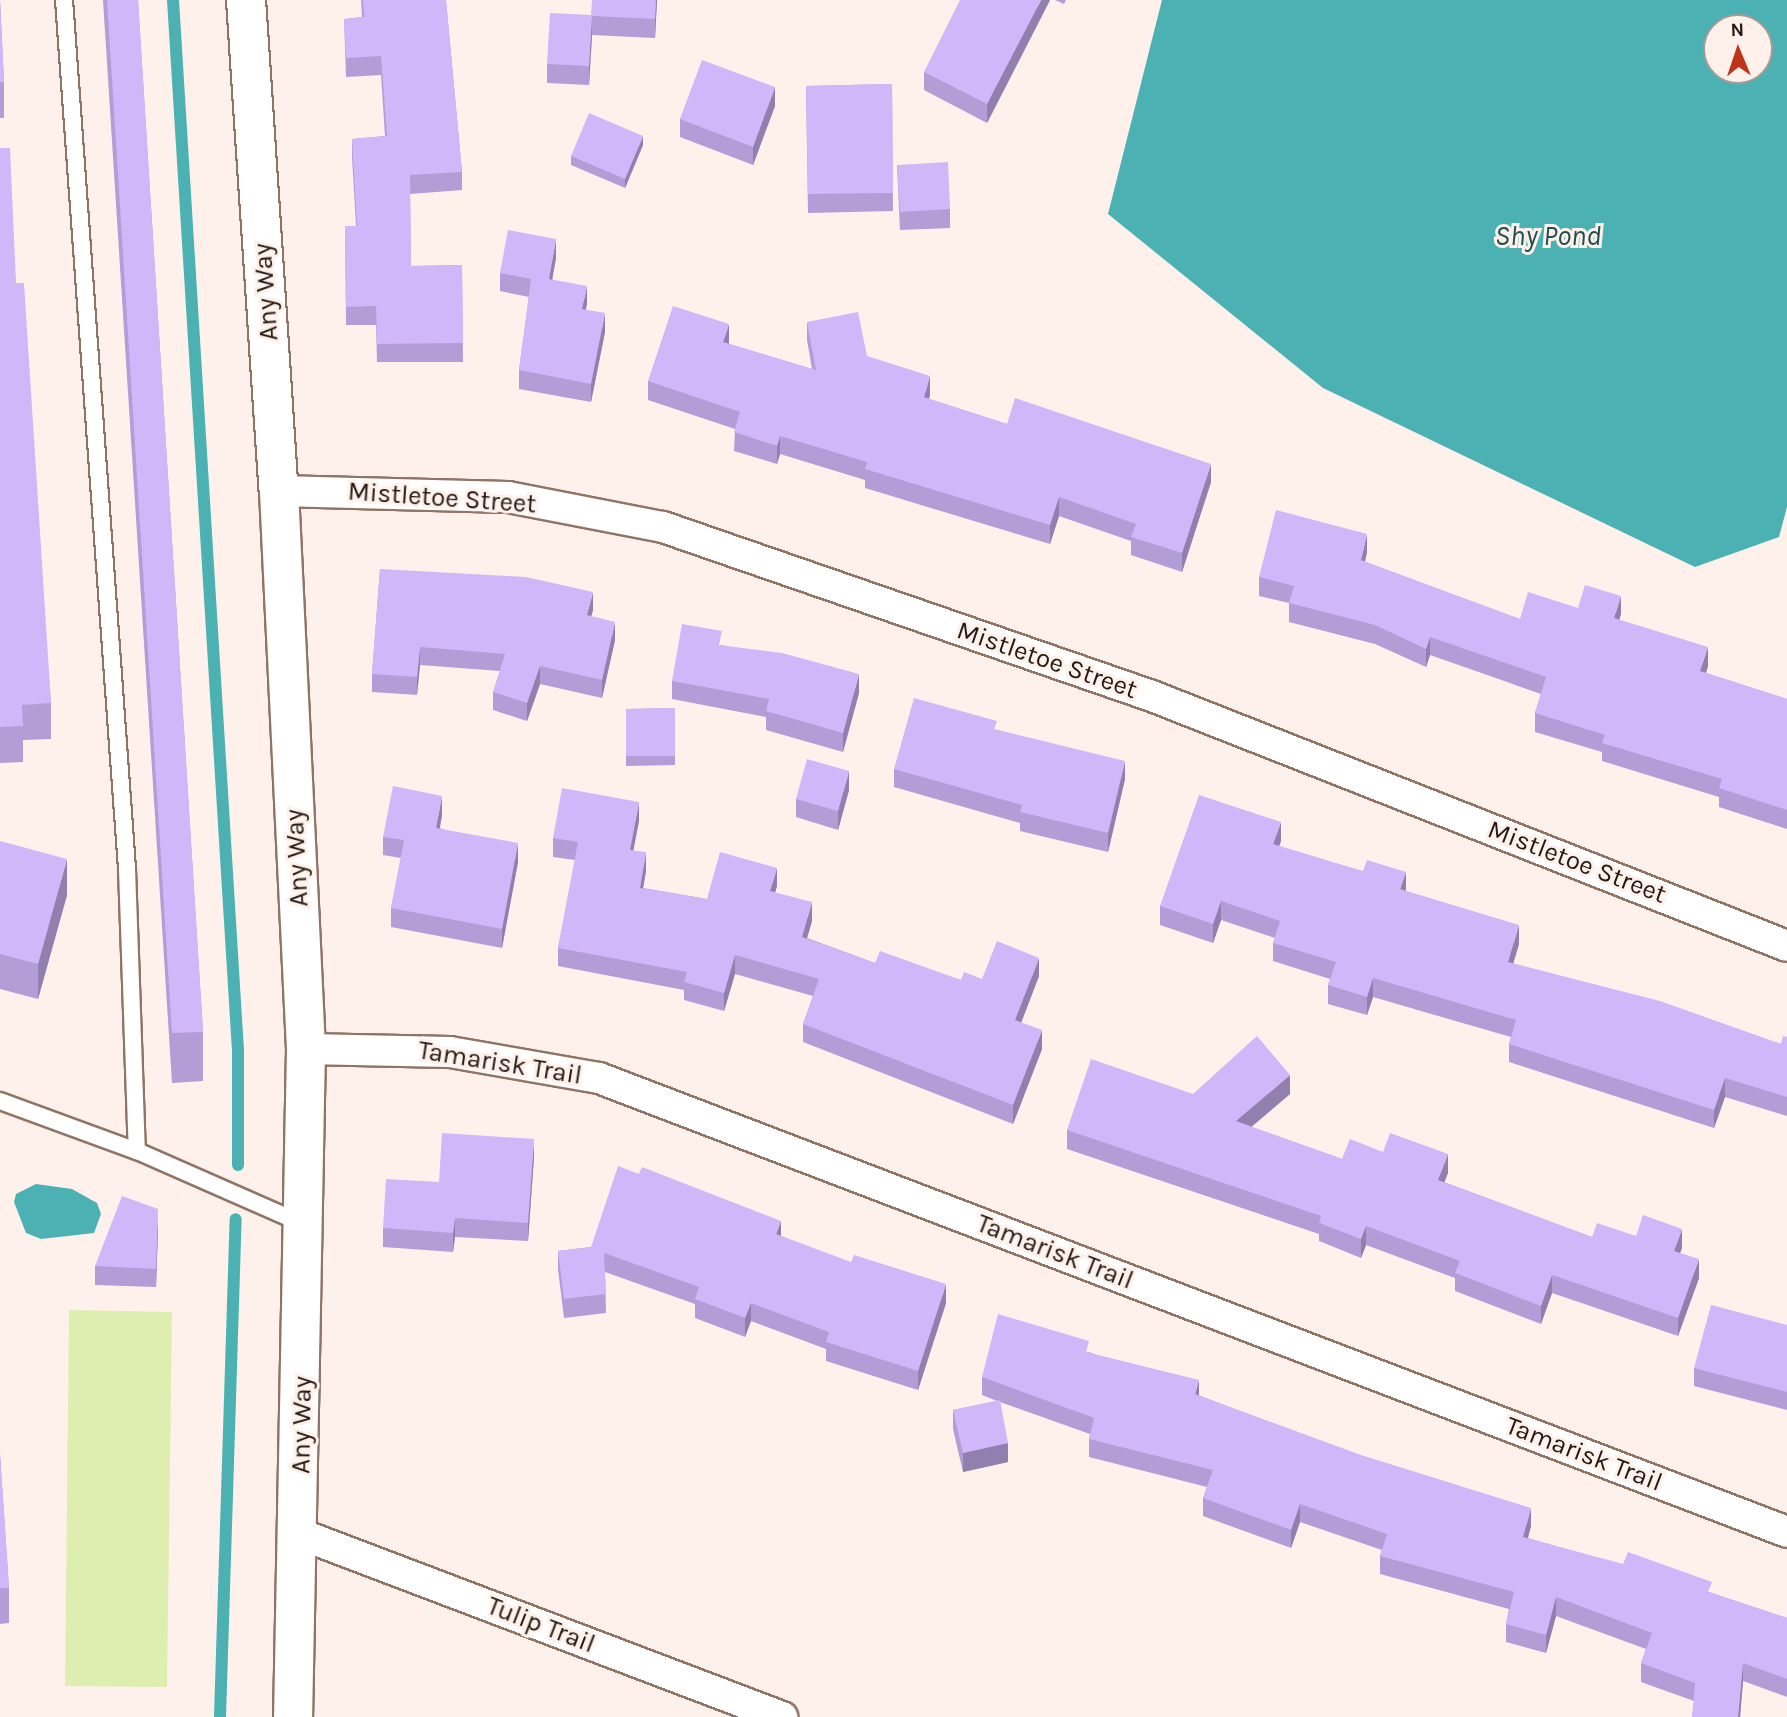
<!DOCTYPE html>
<html>
<head>
<meta charset="utf-8">
<style>
	body { margin:0 }
	#map { position:relative; width:1787px; height:1717px; overflow:hidden; background:#fef1eb; font-family:Karla,sans-serif }
	div>[style] { position:absolute }
	.green>* { inset:0; background:#deeeb1 }
	.water>* { inset:0; background:#4cb1b2 }
	.stream>* { height:12px; margin:-6px; padding:0 6px; transform-origin:6px; border-radius:6px; background:#4cb1b2 }
	.roads { filter:drop-shadow(2px 0 #907466) drop-shadow(-2px 0 #907466) drop-shadow(0 2px #907466) drop-shadow(0 -2px #907466) }
	.service>* { height:16px; margin:-8px; padding:0 8px; transform-origin:8px; border-radius:8px; background:#fff }
	.minor>* { height:30px; margin:-15px; padding:0 15px; transform-origin:15px; border-radius:15px; background:#fff }
	.tertiary>* { height:38px; margin:-19px; padding:0 19px; transform-origin:19px; border-radius:19px; background:#fff }
	.wall>* { inset:0; background:#b29dd6 }
	.shaded-wall>* { inset:0; background:#9180ae }
	.building>* { inset:0; background:#cfb7f9 }
	span { translate:-50% -50%; white-space:nowrap; text-align:center; line-height:1.15; -webkit-text-stroke:6px #fef1eb; paint-order:stroke }
	.street-label { font-size:26px; color:#241913 }
	.water-label { font-size:28px; color:#214e4e; font-style:italic }
	.north { position:absolute; left:1703px; top:14px; width:70px; height:70px; box-sizing:border-box; background:#fef1eb; border:2px solid #a79b95; border-radius:50%; rotate:358deg; font-size:19px; font-weight:700; line-height:28px; text-align:center; color:#241913 }
	.north::after { content:''; display:block; margin:auto; width:24px; height:32px; background:#bf3419; clip-path:polygon(50% 0,100% 100%,50% 72%,0 100%) }
</style>
</head>
<body>
<div id="map">
	<div class="green">
		<i style="clip-path:polygon(69px 1310px,172px 1312px,167px 1687px,65px 1686px)"></i>
	</div>
	<div class="water">
		<i style="clip-path:polygon(evenodd,1162px 0,1787px 0,1787px 507px,1779px 537px,1695px 567px,1323px 388px,1108px 214px,1162px 0,1759px 28px,1759px 70px,1717px 70px,1717px 28px,1759px 28px)"></i>
		<i style="clip-path:polygon(36px 1184px,72px 1189px,97px 1203px,101px 1214px,94px 1233px,41px 1239px,26px 1233px,14px 1202px,16px 1194px)"></i>
	</div>
	<div class="stream">
		<i style="left:173px;top:0;width:1052px;rotate:86.46deg"></i>
		<i style="left:238px;top:1050px;width:115px;rotate:90deg"></i>
		<i style="left:220px;top:1717px;width:498px;rotate:-88.2deg"></i>
	</div>
	<div class="roads">
		<div class="service">
			<i style="left:64px;top:0;width:871px;rotate:85.85deg"></i>
			<i style="left:127px;top:869px;width:282px;rotate:88deg"></i>
			<i style="left:0;top:1101px;width:146px;rotate:20.1deg"></i>
			<i style="left:137px;top:1151px;width:181px;rotate:23.7deg"></i>
		</div>
		<div class="minor">
			<i style="left:279px;top:491px;width:229px;rotate:1.5deg"></i>
			<i style="left:508px;top:497px;width:158px;rotate:11deg"></i>
			<i style="left:663px;top:527px;width:517px;rotate:19.07deg"></i>
			<i style="left:1152px;top:696px;width:682px;rotate:21.49deg"></i>
			<i style="left:306px;top:1049px;width:144px;rotate:1.2deg"></i>
			<i style="left:450px;top:1052px;width:151px;rotate:9.9deg"></i>
			<i style="left:599px;top:1078px;width:1272px;rotate:20.91deg"></i>
			<i style="left:300px;top:1534px;width:516px;rotate:20.79deg"></i>
		</div>
		<div class="tertiary">
			<i style="left:246px;top:0;width:492px;rotate:86.2deg"></i>
			<i style="left:279px;top:491px;width:559px;rotate:87.23deg"></i>
			<i style="left:306px;top:1049px;width:668px;rotate:91.11deg"></i>
		</div>
	</div>
	<div class="wall">
		<i style="clip-path:polygon(0 0,4px 82px,4px 118px,0 118px)"></i>
		<i style="clip-path:polygon(103px 0,138px 0,203px 1032px,203px 1081px,172px 1083px)"></i>
		<i style="clip-path:polygon(361px 0,446px 0,462px 172px,462px 190px,410px 194px,411px 266px,462px 265px,463px 362px,377px 362px,376px 325px,346px 325px,345px 226px,356px 226px,352px 157px,352px 139px,385px 136px,381px 75px,346px 77px,344px 19px,362px 17px)"></i>
		<i style="clip-path:polygon(657px 0,655px 38px,592px 35px,589px 85px,547px 83px,547px 64px,591px 15px)"></i>
		<i style="clip-path:polygon(1050px 0,987px 123px,924px 90px,924px 72px)"></i>
		<i style="clip-path:polygon(1055px 0,1066px 0,1064px 4px)"></i>
		<i style="clip-path:polygon(892px 84px,893px 211px,808px 213px,806px 86px)"></i>
		<i style="clip-path:polygon(775px 106px,753px 165px,680px 137px,680px 119px)"></i>
		<i style="clip-path:polygon(643px 145px,625px 188px,571px 165px,571px 156px)"></i>
		<i style="clip-path:polygon(0 148px,16px 283px,51px 703px,51px 739px,23px 740px,23px 762px,0 763px)"></i>
		<i style="clip-path:polygon(897px 165px,950px 209px,950px 228px,900px 230px)"></i>
		<i style="clip-path:polygon(556px 258px,552px 279px,587px 304px,585px 310px,605px 332px,591px 402px,519px 389px,519px 370px,529px 297px,500px 291px,500px 273px)"></i>
		<i style="clip-path:polygon(807px 322px,867px 356px,930px 395px,929px 399px,1007px 424px,1211px 482px,1182px 572px,1131px 555px,1131px 541px,1059px 516px,1050px 544px,865px 488px,865px 480px,780px 454px,777px 464px,734px 451px,735px 429px,648px 400px,648px 381px,729px 342px,729px 344px,812px 369px,807px 340px)"></i>
		<i style="clip-path:polygon(1367px 552px,1365px 562px,1520px 619px,1578px 608px,1621px 614px,1619px 620px,1708px 666px,1706px 673px,1787px 699px,1787px 829px,1719px 807px,1719px 797px,1602px 761px,1602px 752px,1535px 732px,1535px 713px,1541px 694px,1430px 655px,1426px 667px,1375px 644px,1289px 622px,1289px 603px,1259px 596px,1259px 577px)"></i>
		<i style="clip-path:polygon(380px 569px,593px 610px,591px 616px,615px 640px,602px 698px,540px 684px,527px 721px,493px 710px,493px 692px,500px 671px,420px 665px,417px 695px,372px 692px,372px 674px)"></i>
		<i style="clip-path:polygon(722px 645px,859px 693px,843px 752px,766px 730px,766px 717px,672px 699px,672px 681px)"></i>
		<i style="clip-path:polygon(675px 708px,675px 765px,626px 766px,626px 709px)"></i>
		<i style="clip-path:polygon(997px 730px,1125px 779px,1108px 852px,1020px 831px,1020px 823px,894px 787px,894px 769px)"></i>
		<i style="clip-path:polygon(849px 790px,838px 830px,796px 817px,796px 799px)"></i>
		<i style="clip-path:polygon(442px 815px,440px 828px,518px 862px,502px 948px,391px 927px,391px 908px,401px 858px,383px 855px,383px 837px)"></i>
		<i style="clip-path:polygon(639px 821px,633px 850px,646px 871px,643px 888px,707px 899px,777px 886px,775px 892px,812px 921px,807px 938px,875px 963px,961px 980px,1039px 976px,1021px 1022px,1042px 1049px,1013px 1124px,803px 1042px,803px 1024px,813px 996px,735px 974px,724px 1011px,684px 1000px,684px 990px,558px 966px,558px 948px,575px 860px,553px 857px,553px 838px)"></i>
		<i style="clip-path:polygon(0 841px,67px 895px,38px 999px,0 989px)"></i>
		<i style="clip-path:polygon(1281px 841px,1279px 846px,1405px 891px,1519px 944px,1513px 964px,1781px 1044px,1787px 1037px,1787px 1116px,1725px 1097px,1714px 1128px,1509px 1062px,1509px 1044px,1511px 1037px,1373px 997px,1367px 1015px,1328px 1004px,1328px 985px,1330px 979px,1273px 961px,1273px 943px,1275px 938px,1221px 920px,1213px 943px,1160px 925px,1160px 906px)"></i>
		<i style="clip-path:polygon(1193px 1094px,1290px 1094px,1251px 1127px,1342px 1159px,1383px 1152px,1448px 1173px,1444px 1182px,1592px 1237px,1636px 1236px,1682px 1248px,1680px 1253px,1699px 1278px,1678px 1336px,1552px 1293px,1541px 1324px,1455px 1291px,1455px 1278px,1366px 1245px,1361px 1258px,1319px 1241px,1319px 1234px,1067px 1149px,1067px 1130px)"></i>
		<i style="clip-path:polygon(534px 1157px,528px 1241px,455px 1237px,453px 1252px,383px 1247px,383px 1228px,439px 1182px)"></i>
		<i style="clip-path:polygon(639px 1174px,781px 1236px,946px 1303px,918px 1390px,826px 1361px,826px 1349px,751px 1321px,745px 1337px,695px 1318px,695px 1304px,605px 1272px,606px 1313px,564px 1318px,558px 1269px,558px 1251px,591px 1247px)"></i>
		<i style="clip-path:polygon(158px 1228px,156px 1287px,95px 1285px,95px 1266px)"></i>
		<i style="clip-path:polygon(1787px 1325px,1787px 1410px,1694px 1386px,1694px 1368px)"></i>
		<i style="clip-path:polygon(1089px 1352px,1531px 1526px,1528px 1538px,1712px 1593px,1787px 1618px,1787px 1697px,1743px 1681px,1740px 1717px,1692px 1717px,1694px 1701px,1641px 1682px,1641px 1663px,1646px 1649px,1556px 1616px,1546px 1653px,1506px 1642px,1506px 1624px,1509px 1609px,1380px 1574px,1380px 1556px,1382px 1550px,1300px 1522px,1291px 1548px,1203px 1516px,1203px 1498px,1207px 1487px,1089px 1457px,1089px 1439px,1090px 1434px,1000px 1402px,1008px 1462px,963px 1472px,953px 1429px,953px 1410px,997px 1401px,982px 1395px,982px 1377px)"></i>
		<i style="clip-path:polygon(0 1454px,9px 1588px,9px 1623px,0 1624px)"></i>
	</div>
	<div class="shaded-wall">
		<i style="clip-path:polygon(656px 0,657px 0,655px 38px,655px 19px)"></i>
		<i style="clip-path:polygon(1041px 0,1050px 0,987px 123px,987px 104px)"></i>
		<i style="clip-path:polygon(592px 16px,592px 35px,589px 85px,589px 66px)"></i>
		<i style="clip-path:polygon(775px 87px,775px 106px,753px 165px,753px 147px)"></i>
		<i style="clip-path:polygon(643px 136px,643px 145px,625px 188px,625px 179px)"></i>
		<i style="clip-path:polygon(556px 239px,556px 258px,549px 297px,549px 279px)"></i>
		<i style="clip-path:polygon(587px 286px,587px 304px,582px 328px,582px 309px)"></i>
		<i style="clip-path:polygon(605px 313px,605px 332px,591px 402px,591px 384px)"></i>
		<i style="clip-path:polygon(729px 324px,729px 342px,723px 361px,723px 342px)"></i>
		<i style="clip-path:polygon(930px 376px,930px 395px,924px 416px,924px 397px)"></i>
		<i style="clip-path:polygon(780px 436px,780px 454px,777px 464px,777px 446px)"></i>
		<i style="clip-path:polygon(1211px 464px,1211px 482px,1182px 572px,1182px 553px)"></i>
		<i style="clip-path:polygon(1059px 497px,1059px 516px,1050px 544px,1050px 525px)"></i>
		<i style="clip-path:polygon(1367px 534px,1367px 552px,1361px 579px,1361px 560px)"></i>
		<i style="clip-path:polygon(593px 592px,593px 610px,587px 633px,587px 615px)"></i>
		<i style="clip-path:polygon(1621px 596px,1621px 614px,1614px 636px,1614px 618px)"></i>
		<i style="clip-path:polygon(615px 622px,615px 640px,602px 698px,602px 680px)"></i>
		<i style="clip-path:polygon(1430px 637px,1430px 655px,1426px 667px,1426px 649px)"></i>
		<i style="clip-path:polygon(420px 647px,420px 665px,417px 695px,417px 677px)"></i>
		<i style="clip-path:polygon(1708px 647px,1708px 666px,1700px 690px,1700px 671px)"></i>
		<i style="clip-path:polygon(540px 666px,540px 684px,527px 721px,527px 703px)"></i>
		<i style="clip-path:polygon(859px 674px,859px 693px,843px 752px,843px 733px)"></i>
		<i style="clip-path:polygon(1125px 761px,1125px 779px,1108px 852px,1108px 833px)"></i>
		<i style="clip-path:polygon(849px 771px,849px 790px,838px 830px,838px 811px)"></i>
		<i style="clip-path:polygon(442px 796px,442px 815px,436px 846px,436px 828px)"></i>
		<i style="clip-path:polygon(639px 802px,639px 821px,630px 868px,630px 850px)"></i>
		<i style="clip-path:polygon(1281px 822px,1281px 841px,1273px 863px,1273px 844px)"></i>
		<i style="clip-path:polygon(518px 843px,518px 862px,502px 948px,502px 929px)"></i>
		<i style="clip-path:polygon(646px 852px,646px 871px,640px 906px,640px 888px)"></i>
		<i style="clip-path:polygon(67px 859px,67px 895px,38px 999px,38px 964px)"></i>
		<i style="clip-path:polygon(777px 868px,777px 886px,770px 909px,770px 891px)"></i>
		<i style="clip-path:polygon(1406px 872px,1406px 890px,1400px 908px,1400px 889px)"></i>
		<i style="clip-path:polygon(1221px 901px,1221px 920px,1213px 943px,1213px 924px)"></i>
		<i style="clip-path:polygon(812px 902px,812px 921px,802px 955px,802px 937px)"></i>
		<i style="clip-path:polygon(1519px 925px,1519px 944px,1508px 981px,1508px 962px)"></i>
		<i style="clip-path:polygon(735px 955px,735px 974px,724px 1011px,724px 993px)"></i>
		<i style="clip-path:polygon(1039px 958px,1039px 976px,1015px 1039px,1015px 1020px)"></i>
		<i style="clip-path:polygon(1373px 978px,1373px 997px,1367px 1015px,1367px 997px)"></i>
		<i style="clip-path:polygon(1042px 1030px,1042px 1049px,1013px 1124px,1013px 1105px)"></i>
		<i style="clip-path:polygon(1290px 1075px,1290px 1094px,1236px 1140px,1236px 1121px)"></i>
		<i style="clip-path:polygon(1725px 1078px,1725px 1097px,1714px 1128px,1714px 1110px)"></i>
		<i style="clip-path:polygon(534px 1139px,534px 1157px,528px 1241px,528px 1223px)"></i>
		<i style="clip-path:polygon(1448px 1154px,1448px 1173px,1438px 1198px,1438px 1180px)"></i>
		<i style="clip-path:polygon(158px 1209px,158px 1228px,156px 1287px,156px 1269px)"></i>
		<i style="clip-path:polygon(455px 1218px,455px 1237px,453px 1252px,453px 1233px)"></i>
		<i style="clip-path:polygon(781px 1221px,781px 1240px,776px 1234px)"></i>
		<i style="clip-path:polygon(1366px 1226px,1366px 1245px,1361px 1258px,1361px 1239px)"></i>
		<i style="clip-path:polygon(1682px 1229px,1682px 1248px,1674px 1269px,1674px 1251px)"></i>
		<i style="clip-path:polygon(1699px 1259px,1699px 1278px,1678px 1336px,1678px 1318px)"></i>
		<i style="clip-path:polygon(1552px 1275px,1552px 1293px,1541px 1324px,1541px 1306px)"></i>
		<i style="clip-path:polygon(946px 1284px,946px 1303px,918px 1390px,918px 1371px)"></i>
		<i style="clip-path:polygon(751px 1303px,751px 1321px,745px 1337px,745px 1318px)"></i>
		<i style="clip-path:polygon(1199px 1380px,1199px 1398px,1195px 1394px)"></i>
		<i style="clip-path:polygon(1008px 1443px,1008px 1462px,963px 1472px,963px 1453px)"></i>
		<i style="clip-path:polygon(1300px 1504px,1300px 1522px,1291px 1548px,1291px 1530px)"></i>
		<i style="clip-path:polygon(1531px 1508px,1531px 1526px,1523px 1555px,1523px 1537px)"></i>
		<i style="clip-path:polygon(1556px 1597px,1556px 1616px,1546px 1653px,1546px 1635px)"></i>
		<i style="clip-path:polygon(1743px 1663px,1743px 1681px,1740px 1717px,1738px 1717px)"></i>
	</div>
	<div class="building">
		<i style="clip-path:polygon(0 0,4px 82px,0 82px)"></i>
		<i style="clip-path:polygon(107px 0,138px 0,203px 1032px,172px 1033px)"></i>
		<i style="clip-path:polygon(363px 0,446px 0,462px 172px,410px 175px,411px 266px,462px 265px,463px 343px,377px 344px,376px 306px,346px 307px,345px 226px,357px 226px,352px 139px,387px 136px,381px 56px,346px 58px,344px 19px,364px 17px)"></i>
		<i style="clip-path:polygon(592px 0,656px 0,655px 19px,592px 16px,589px 66px,547px 64px,550px 13px,591px 15px)"></i>
		<i style="clip-path:polygon(960px 0,1041px 0,987px 104px,924px 72px)"></i>
		<i style="clip-path:polygon(702px 60px,775px 87px,753px 147px,680px 119px)"></i>
		<i style="clip-path:polygon(892px 84px,893px 193px,808px 194px,806px 86px)"></i>
		<i style="clip-path:polygon(589px 113px,643px 136px,625px 179px,571px 156px)"></i>
		<i style="clip-path:polygon(0 148px,10px 148px,16px 283px,24px 283px,51px 703px,22px 705px,23px 726px,0 727px)"></i>
		<i style="clip-path:polygon(948px 162px,950px 209px,900px 212px,897px 165px)"></i>
		<i style="clip-path:polygon(508px 230px,556px 239px,549px 279px,587px 286px,582px 309px,605px 313px,591px 384px,519px 370px,531px 279px,500px 273px)"></i>
		<i style="clip-path:polygon(673px 306px,729px 324px,723px 342px,816px 370px,807px 322px,858px 312px,867px 356px,930px 376px,924px 397px,1007px 424px,1015px 398px,1211px 464px,1182px 553px,1131px 537px,1136px 524px,1059px 497px,1050px 525px,865px 469px,867px 462px,780px 436px,777px 446px,734px 432px,740px 412px,648px 381px)"></i>
		<i style="clip-path:polygon(1276px 510px,1367px 534px,1361px 560px,1520px 619px,1528px 592px,1578px 608px,1585px 585px,1621px 596px,1614px 618px,1708px 647px,1700px 671px,1787px 699px,1787px 810px,1719px 788px,1722px 779px,1602px 743px,1605px 735px,1535px 713px,1546px 677px,1430px 637px,1426px 649px,1375px 625px,1289px 603px,1294px 586px,1259px 577px)"></i>
		<i style="clip-path:polygon(380px 569px,526px 577px,593px 592px,587px 615px,615px 622px,602px 680px,540px 666px,527px 703px,493px 692px,505px 654px,420px 647px,417px 677px,372px 674px)"></i>
		<i style="clip-path:polygon(682px 624px,722px 631px,719px 645px,782px 653px,859px 674px,843px 733px,766px 711px,769px 699px,672px 681px)"></i>
		<i style="clip-path:polygon(914px 698px,997px 721px,994px 729px,1125px 761px,1108px 833px,1020px 812px,1022px 805px,894px 769px)"></i>
		<i style="clip-path:polygon(675px 708px,675px 756px,626px 756px,626px 709px)"></i>
		<i style="clip-path:polygon(807px 759px,849px 771px,838px 811px,796px 799px)"></i>
		<i style="clip-path:polygon(393px 786px,442px 796px,436px 828px,518px 843px,502px 929px,391px 908px,404px 840px,383px 837px)"></i>
		<i style="clip-path:polygon(562px 788px,639px 802px,630px 850px,646px 852px,640px 888px,707px 899px,720px 852px,777px 868px,770px 891px,812px 902px,802px 937px,875px 963px,880px 951px,961px 980px,964px 972px,982px 979px,997px 941px,1039px 958px,1015px 1020px,1042px 1030px,1013px 1105px,803px 1024px,819px 979px,735px 955px,724px 993px,684px 982px,687px 972px,558px 948px,578px 842px,553px 838px)"></i>
		<i style="clip-path:polygon(1199px 795px,1281px 822px,1273px 844px,1363px 871px,1367px 860px,1406px 872px,1400px 889px,1519px 925px,1508px 962px,1660px 1001px,1781px 1044px,1783px 1036px,1787px 1037px,1787px 1097px,1725px 1078px,1714px 1110px,1509px 1044px,1516px 1020px,1373px 978px,1367px 997px,1328px 985px,1336px 962px,1273px 943px,1280px 921px,1221px 901px,1213px 924px,1160px 906px)"></i>
		<i style="clip-path:polygon(0 841px,67px 859px,38px 964px,0 954px)"></i>
		<i style="clip-path:polygon(1257px 1036px,1290px 1075px,1236px 1121px,1342px 1159px,1350px 1139px,1383px 1152px,1390px 1133px,1448px 1154px,1438px 1180px,1592px 1237px,1597px 1223px,1636px 1236px,1643px 1215px,1682px 1229px,1674px 1251px,1699px 1259px,1678px 1318px,1552px 1275px,1541px 1306px,1455px 1273px,1460px 1261px,1366px 1226px,1361px 1239px,1319px 1223px,1321px 1216px,1067px 1130px,1091px 1059px,1193px 1094px)"></i>
		<i style="clip-path:polygon(442px 1133px,534px 1139px,528px 1223px,455px 1218px,453px 1233px,383px 1228px,386px 1179px,439px 1182px)"></i>
		<i style="clip-path:polygon(618px 1166px,639px 1174px,642px 1167px,781px 1221px,776px 1234px,851px 1262px,854px 1255px,946px 1284px,918px 1371px,826px 1342px,829px 1332px,751px 1303px,745px 1318px,695px 1299px,699px 1287px,604px 1253px,606px 1294px,564px 1299px,558px 1251px,591px 1247px)"></i>
		<i style="clip-path:polygon(122px 1196px,158px 1209px,156px 1269px,95px 1266px)"></i>
		<i style="clip-path:polygon(1711px 1305px,1787px 1325px,1787px 1392px,1694px 1368px)"></i>
		<i style="clip-path:polygon(998px 1314px,1089px 1341px,1086px 1352px,1199px 1380px,1195px 1394px,1361px 1455px,1531px 1508px,1523px 1537px,1623px 1564px,1628px 1552px,1712px 1582px,1708px 1592px,1787px 1618px,1787px 1679px,1743px 1663px,1738px 1717px,1692px 1717px,1695px 1683px,1641px 1663px,1652px 1633px,1556px 1597px,1546px 1635px,1506px 1624px,1514px 1592px,1380px 1556px,1387px 1534px,1300px 1504px,1291px 1530px,1203px 1498px,1213px 1470px,1089px 1439px,1094px 1418px,982px 1377px)"></i>
		<i style="clip-path:polygon(1000px 1400px,1008px 1443px,963px 1453px,953px 1410px)"></i>
		<i style="clip-path:polygon(0 1454px,9px 1588px,0 1588px)"></i>
	</div>
	<div class="street-label">
		<span style="left:266px;top:292px;rotate:-94deg">Any Way</span>
		<span style="left:442px;top:498px;rotate:4deg">Mistletoe Street</span>
		<span style="left:1047px;top:660px;rotate:19deg">Mistletoe Street</span>
		<span style="left:297px;top:858px;rotate:-93deg">Any Way</span>
		<span style="left:1577px;top:862px;rotate:21deg">Mistletoe Street</span>
		<span style="left:500px;top:1063px;rotate:9deg">Tamarisk Trail</span>
		<span style="left:1055px;top:1252px;rotate:21deg">Tamarisk Trail</span>
		<span style="left:302px;top:1425px;rotate:-89deg">Any Way</span>
		<span style="left:1584px;top:1454px;rotate:21deg">Tamarisk Trail</span>
		<span style="left:541px;top:1625px;rotate:21deg">Tulip Trail</span>
	</div>
	<div class="water-label">
		<span style="left:1548px;top:236px">Shy Pond</span>
	</div>
	<div class="north">N</div>
</div>
</body>
</html>
